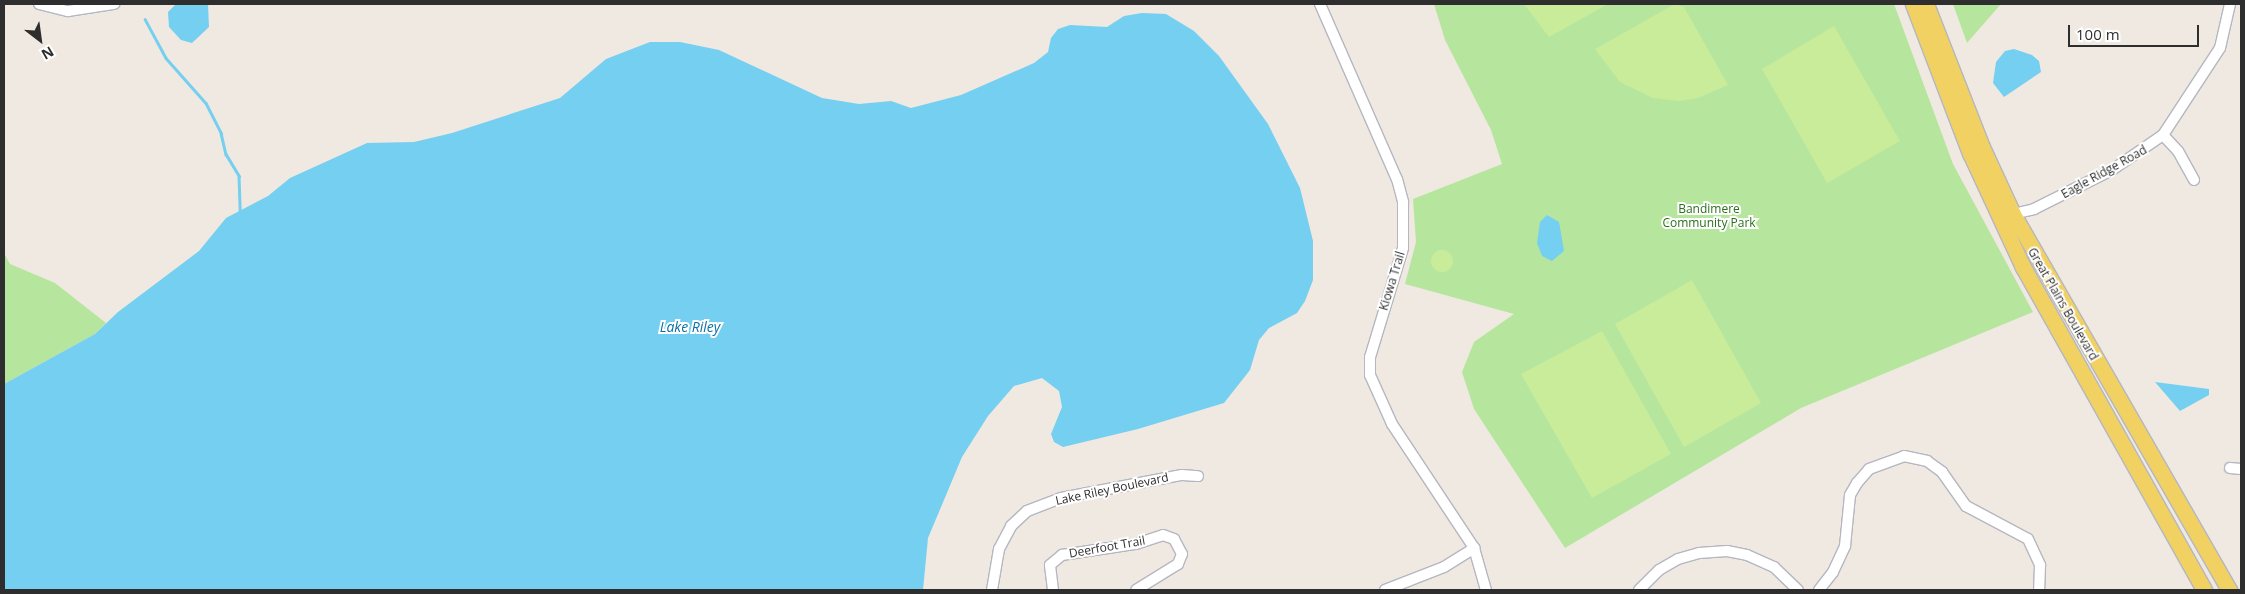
<!DOCTYPE html>
<html>
<head>
<meta charset="utf-8">
<style>
	body { margin:0 }
	#map { position:relative; width:2245px; height:594px; overflow:hidden; background:#efe9e1; font-family:"Open Sans",sans-serif }
	div>[style] { position:absolute }
	.green>* { inset:0; background:#b6e59e }
	.pitch>* { inset:0; background:#c9ec9a }
	.round { border-radius:50% }
	.water>* { inset:0; background:#75cff0 }
	.stream>* { height:2.5px; margin:-1.25px; padding:0 1.25px; transform-origin:1.25px; border-radius:1.25px; background:#75cff0 }
	.roads { filter:drop-shadow(1px 0 #b4b7c1) drop-shadow(-1px 0 #b4b7c1) drop-shadow(0 1px #b4b7c1) drop-shadow(0 -1px #b4b7c1) }
	.minor>* { height:10px; margin:-5px; padding:0 5px; transform-origin:5px; border-radius:5px; background:#fff }
	.primary>* { height:15px; margin:-7.5px; padding:0 7.5px; transform-origin:7.5px; border-radius:7.5px; background:#f2d163 }
	span { translate:-50% -50%; white-space:nowrap; text-align:center; line-height:1.15; -webkit-text-stroke:4px #fff; paint-order:stroke }
	.street-label { font-size:12px; color:#2e2e2e }
	.park-label { font-size:12px; color:#2c6e1b }
	.water-label { font-size:14px; color:#0d6fa3; font-style:italic }
	.frame { position:absolute; inset:0; border:5px solid #2e2e2e; pointer-events:none }
	.north { position:absolute; left:15px; top:15px; width:50px; height:50px; -webkit-text-stroke:4px #fff; paint-order:stroke; rotate:150deg; font-size:14px; font-weight:700; line-height:20px; text-align:center; color:#2e2e2e }
	.north::after { content:''; display:block; margin:auto; width:18px; height:22px; background:#2e2e2e; clip-path:polygon(50% 0,100% 100%,50% 72%,0 100%) }
	.scale { position:absolute; left:2068px; top:25px; width:131px; height:22px; box-sizing:border-box; border:2px solid #2e2e2e; border-top:0; padding-left:6px; font-size:15px; line-height:18px; white-space:nowrap; color:#2e2e2e; -webkit-text-stroke:4px #fff; paint-order:stroke }
</style>
</head>
<body>
<div id="map">
	<div class="green">
		<i style="clip-path:polygon(1434px 4px,1894px 4px,1953px 164px,2033px 312px,1801px 408px,1565px 548px,1474px 409px,1462px 372px,1474px 342px,1514px 314px,1405px 284px,1416px 242px,1413px 199px,1502px 164px,1491px 130px,1445px 40px)"></i>
		<i style="clip-path:polygon(1953px 4px,2001px 4px,1967px 43px)"></i>
		<i style="clip-path:polygon(4px 253px,10px 264px,55px 283px,106px 323px,95px 334px,4px 384px)"></i>
	</div>
	<div class="pitch">
		<i style="clip-path:polygon(1524px 4px,1608px 4px,1549px 37px)"></i>
		<i style="clip-path:polygon(1675px 4px,1684px 7px,1728px 85px,1698px 98px,1679px 101px,1653px 98px,1620px 82px,1595px 49px)"></i>
		<i style="clip-path:polygon(1834px 26px,1900px 141px,1827px 183px,1762px 69px)"></i>
		<i class="round" style="left:1431px;top:250px;width:22px;height:22px"></i>
		<i style="clip-path:polygon(1692px 280px,1761px 403px,1684px 447px,1615px 324px)"></i>
		<i style="clip-path:polygon(1602px 331px,1671px 454px,1592px 498px,1521px 374px)"></i>
	</div>
	<div class="water">
		<i style="clip-path:polygon(176px 4px,208px 4px,209px 27px,192px 43px,181px 40px,169px 27px,168px 12px)"></i>
		<i style="clip-path:polygon(1142px 13px,1166px 14px,1194px 31px,1219px 56px,1268px 124px,1300px 188px,1313px 241px,1313px 280px,1305px 301px,1297px 313px,1269px 328px,1259px 340px,1250px 370px,1224px 403px,1138px 429px,1063px 447px,1054px 442px,1051px 434px,1062px 407px,1059px 391px,1042px 378px,1014px 386px,988px 416px,962px 457px,928px 538px,923px 590px,4px 590px,4px 384px,95px 334px,118px 312px,199px 251px,226px 218px,268px 196px,290px 178px,367px 143px,414px 142px,452px 133px,560px 98px,606px 59px,650px 42px,680px 42px,719px 50px,822px 98px,859px 104px,891px 101px,911px 108px,961px 95px,1034px 63px,1048px 52px,1051px 38px,1058px 29px,1070px 25px,1107px 27px,1124px 16px)"></i>
		<i style="clip-path:polygon(2014px 49px,2032px 55px,2039px 61px,2041px 72px,2004px 97px,1993px 83px,1996px 62px,2005px 51px)"></i>
		<i style="clip-path:polygon(1547px 215px,1559px 222px,1564px 251px,1552px 261px,1542px 256px,1537px 243px,1540px 222px)"></i>
		<i style="clip-path:polygon(2155px 382px,2209px 389px,2209px 395px,2180px 411px)"></i>
	</div>
	<div class="stream">
		<i style="left:145px;top:19px;width:44px;rotate:61.7deg"></i>
		<i style="left:166px;top:58px;width:60px;rotate:48.4deg"></i>
		<i style="left:206px;top:103px;width:34px;rotate:63deg"></i>
		<i style="left:221px;top:133px;width:22px;rotate:77deg"></i>
		<i style="left:226px;top:154px;width:26px;rotate:59deg"></i>
		<i style="left:239px;top:176px;width:37px;rotate:88deg"></i>
	</div>
	<div class="roads">
		<div class="minor">
			<i style="left:39px;top:4px;width:30px;rotate:14deg"></i>
			<i style="left:68px;top:11px;width:47px;rotate:-8.7deg"></i>
			<i style="left:1320px;top:4px;width:191px;rotate:66.3deg"></i>
			<i style="left:1397px;top:179px;width:24px;rotate:75deg"></i>
			<i style="left:1403px;top:202px;width:46px;rotate:90deg"></i>
			<i style="left:1403px;top:248px;width:114px;rotate:106.8deg"></i>
			<i style="left:1370px;top:357px;width:18px;rotate:90deg"></i>
			<i style="left:1370px;top:375px;width:54px;rotate:65.8deg"></i>
			<i style="left:1392px;top:424px;width:149px;rotate:56.5deg"></i>
			<i style="left:1474px;top:548px;width:44px;rotate:74.1deg"></i>
			<i style="left:2163px;top:135px;width:22px;rotate:47deg"></i>
			<i style="left:2178px;top:151px;width:33px;rotate:61deg"></i>
			<i style="left:2013px;top:214px;width:22px;rotate:-13deg"></i>
			<i style="left:2034px;top:209px;width:87px;rotate:-26.6deg"></i>
			<i style="left:2112px;top:170px;width:62px;rotate:-34.5deg"></i>
			<i style="left:2163px;top:135px;width:104px;rotate:-56.8deg"></i>
			<i style="left:2220px;top:48px;width:45px;rotate:-77.2deg"></i>
			<i style="left:2230px;top:468px;width:11px;rotate:5deg"></i>
			<i style="left:992px;top:590px;width:42px;rotate:-80.3deg"></i>
			<i style="left:999px;top:549px;width:26px;rotate:-62deg"></i>
			<i style="left:1011px;top:526px;width:22px;rotate:-43deg"></i>
			<i style="left:1027px;top:511px;width:36px;rotate:-21deg"></i>
			<i style="left:1061px;top:498px;width:123px;rotate:-10.8deg"></i>
			<i style="left:1182px;top:475px;width:16px;rotate:4deg"></i>
			<i style="left:1053px;top:590px;width:25px;rotate:-97deg"></i>
			<i style="left:1050px;top:565px;width:16px;rotate:-40deg"></i>
			<i style="left:1062px;top:555px;width:75px;rotate:-8.5deg"></i>
			<i style="left:1136px;top:544px;width:28px;rotate:-18deg"></i>
			<i style="left:1163px;top:535px;width:12px;rotate:20deg"></i>
			<i style="left:1174px;top:539px;width:17px;rotate:62deg"></i>
			<i style="left:1182px;top:554px;width:11px;rotate:112deg"></i>
			<i style="left:1178px;top:564px;width:49px;rotate:148.2deg"></i>
			<i style="left:1385px;top:590px;width:63px;rotate:-21.3deg"></i>
			<i style="left:1444px;top:567px;width:36px;rotate:-32deg"></i>
			<i style="left:1639px;top:590px;width:28px;rotate:-45deg"></i>
			<i style="left:1659px;top:570px;width:22px;rotate:-30deg"></i>
			<i style="left:1678px;top:559px;width:22px;rotate:-16deg"></i>
			<i style="left:1699px;top:553px;width:28px;rotate:-4deg"></i>
			<i style="left:1727px;top:551px;width:20px;rotate:11deg"></i>
			<i style="left:1747px;top:555px;width:30px;rotate:24deg"></i>
			<i style="left:1774px;top:567px;width:33px;rotate:44deg"></i>
			<i style="left:1819px;top:590px;width:23px;rotate:-52deg"></i>
			<i style="left:1833px;top:572px;width:29px;rotate:-65deg"></i>
			<i style="left:1845px;top:546px;width:51px;rotate:-84.4deg"></i>
			<i style="left:1850px;top:495px;width:14px;rotate:-60deg"></i>
			<i style="left:1857px;top:483px;width:18px;rotate:-49deg"></i>
			<i style="left:1869px;top:469px;width:37px;rotate:-20deg"></i>
			<i style="left:1904px;top:456px;width:24px;rotate:12deg"></i>
			<i style="left:1927px;top:461px;width:19px;rotate:36deg"></i>
			<i style="left:1942px;top:472px;width:42px;rotate:54.8deg"></i>
			<i style="left:1966px;top:506px;width:70px;rotate:28deg"></i>
			<i style="left:2028px;top:539px;width:29px;rotate:65deg"></i>
			<i style="left:2040px;top:565px;width:25px;rotate:92deg"></i>
		</div>
		<div class="primary">
			<i style="left:1913px;top:4px;width:160px;rotate:69.1deg"></i>
			<i style="left:1970px;top:153px;width:126px;rotate:65.1deg"></i>
			<i style="left:2023px;top:267px;width:370px;rotate:60.7deg"></i>
			<i style="left:1926px;top:4px;width:154px;rotate:68.6deg"></i>
			<i style="left:1982px;top:147px;width:74px;rotate:65.2deg"></i>
			<i style="left:2013px;top:214px;width:434px;rotate:60.1deg"></i>
		</div>
	</div>
	<div class="street-label">
		<span style="left:2104px;top:172px;rotate:-29deg">Eagle Ridge Road</span>
		<span style="left:1392px;top:281px;rotate:-73deg">Kiowa Trail</span>
		<span style="left:2063px;top:304px;rotate:60deg">Great Plains Boulevard</span>
		<span style="left:1112px;top:489px;rotate:-12deg">Lake Riley Boulevard</span>
		<span style="left:1107px;top:547px;rotate:-10deg">Deerfoot Trail</span>
	</div>
	<div class="park-label">
		<span style="left:1709px;top:216px">Bandimere<br>Community Park</span>
	</div>
	<div class="water-label">
		<span style="left:690px;top:327px">Lake Riley</span>
	</div>
	<div class="frame"></div>
	<div class="north">N</div>
	<div class="scale">100 m</div>
</div>
</body>
</html>
